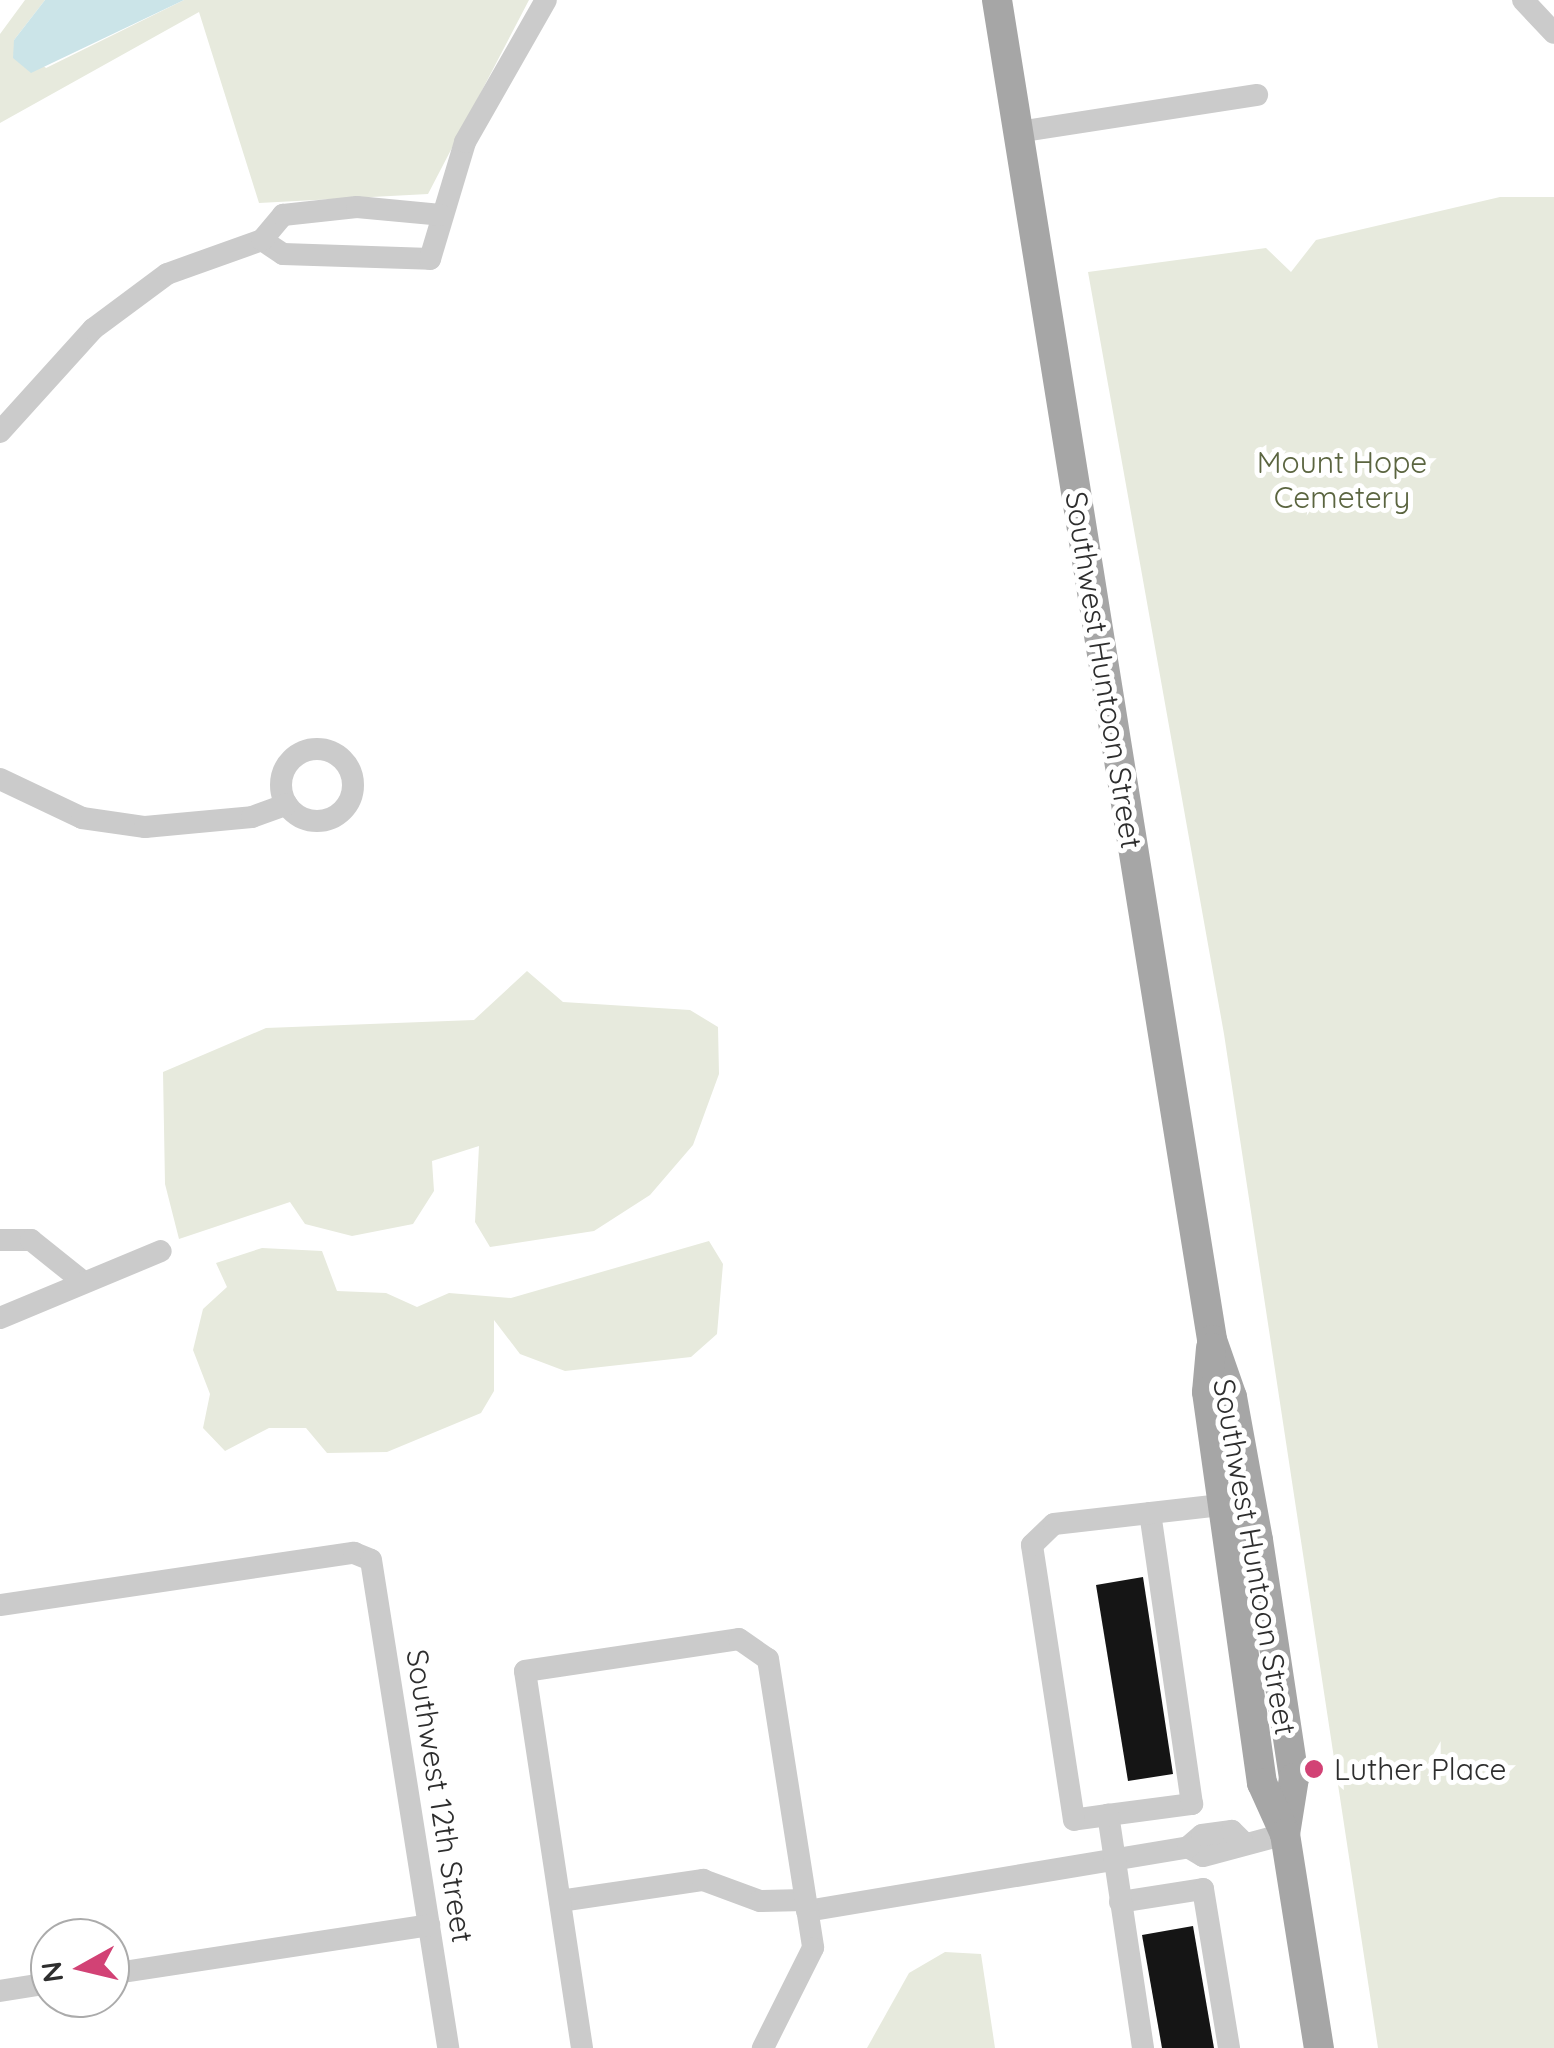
<!DOCTYPE html>
<html>
<head>
<meta charset="utf-8">
<style>
	body { margin:0 }
	#map { position:relative; width:1554px; height:2048px; overflow:hidden; background:#fff; font-family:Quicksand,sans-serif }
	div>[style] { position:absolute }
	.green>* { inset:0; background:#e7eadd }
	.water>* { inset:0; background:#cbe4e8 }
	.building>* { inset:0; background:#151515 }
	.minor>* { height:22px; margin:-11px; padding:0 11px; transform-origin:11px; border-radius:11px; background:#cbcbcb }
	.minor>.ring { margin:-11px; padding:0; box-sizing:content-box; background:none; border:22px solid #cbcbcb; border-radius:50% }
	.major>* { height:30px; margin:-15px; padding:0 15px; transform-origin:15px; border-radius:15px; background:#a6a6a6 }
	.dots>* { width:28px; height:28px; translate:-50% -50%; box-sizing:border-box; border:5px solid #fff; border-radius:50% }
	span { translate:-50% -50%; white-space:nowrap; text-align:center; line-height:1.15; -webkit-text-stroke:10px #fff; paint-order:stroke }
	.park-label { font-size:30px; color:#5b6540 }
	.street-label { font-size:30px; color:#2e2e2e }
	.poi-label { font-size:30px; color:#2e2e2e }
	.left { translate:0 -50%; text-align:left }
	.north { position:absolute; left:30px; top:1918px; width:100px; height:100px; box-sizing:border-box; background:#fff; border:2px solid #ababab; border-radius:50%; rotate:262deg; font-size:28px; font-weight:700; line-height:40px; text-align:center; color:#2e2e2e }
	.north::after { content:''; display:block; margin:auto; width:35px; height:45px; background:#d24275; clip-path:polygon(50% 0,100% 100%,50% 72%,0 100%) }
</style>
</head>
<body>
<div id="map">
	<div class="green">
		<i style="clip-path:polygon(25px 0,45px 0,14px 40px,46px 68px,184px 0,529px 0,428px 194px,259px 203px,199px 12px,0 123px,0 34px)"></i>
		<i style="clip-path:polygon(1500px 197px,1554px 197px,1554px 2048px,1378px 2048px,1224px 1034px,1088px 272px,1266px 248px,1291px 272px,1316px 240px)"></i>
		<i style="clip-path:polygon(527px 971px,563px 1002px,690px 1010px,718px 1027px,719px 1074px,693px 1145px,650px 1195px,594px 1231px,490px 1247px,475px 1222px,479px 1146px,432px 1161px,434px 1191px,413px 1224px,352px 1236px,305px 1224px,290px 1202px,179px 1239px,165px 1184px,163px 1072px,266px 1028px,474px 1020px)"></i>
		<i style="clip-path:polygon(709px 1241px,723px 1264px,717px 1334px,691px 1357px,565px 1371px,520px 1354px,494px 1320px,494px 1391px,481px 1413px,387px 1452px,327px 1453px,306px 1428px,269px 1428px,225px 1451px,203px 1428px,210px 1394px,193px 1350px,203px 1309px,227px 1287px,216px 1263px,262px 1248px,322px 1251px,337px 1291px,386px 1293px,417px 1307px,449px 1293px,511px 1298px)"></i>
		<i style="clip-path:polygon(945px 1952px,981px 1954px,995px 2048px,867px 2048px,909px 1973px)"></i>
	</div>
	<div class="water">
		<i style="clip-path:polygon(45px 0,184px 0,31px 73px,13px 58px,14px 40px)"></i>
	</div>
	<div class="building">
		<i style="clip-path:polygon(1143px 1577px,1173px 1774px,1128px 1781px,1096px 1585px)"></i>
		<i style="clip-path:polygon(1193px 1926px,1214px 2048px,1162px 2048px,1142px 1935px)"></i>
	</div>
	<div class="minor">
		<i style="left:1523px;top:0;width:45px;rotate:46.8deg"></i>
		<i style="left:1018px;top:132px;width:242px;rotate:-8.8deg"></i>
		<i style="left:262px;top:240px;width:25px;rotate:34deg"></i>
		<i style="left:283px;top:254px;width:147px;rotate:1.9deg"></i>
		<i style="left:430px;top:259px;width:122px;rotate:-73.3deg"></i>
		<i style="left:465px;top:142px;width:163px;rotate:-60.3deg"></i>
		<i style="left:0;top:432px;width:139px;rotate:-47.9deg"></i>
		<i style="left:93px;top:329px;width:92px;rotate:-36.6deg"></i>
		<i style="left:167px;top:274px;width:101px;rotate:-19.7deg"></i>
		<i style="left:262px;top:240px;width:33px;rotate:-50deg"></i>
		<i style="left:283px;top:215px;width:74px;rotate:-6.2deg"></i>
		<i style="left:357px;top:207px;width:84px;rotate:5.4deg"></i>
		<i class="ring" style="left:281px;top:749px;width:50px;height:50px"></i>
		<i style="left:0;top:779px;width:91px;rotate:25.4deg"></i>
		<i style="left:82px;top:818px;width:64px;rotate:8.1deg"></i>
		<i style="left:145px;top:827px;width:107px;rotate:-5.3deg"></i>
		<i style="left:252px;top:817px;width:37px;rotate:-20deg"></i>
		<i style="left:0;top:1240px;width:31px"></i>
		<i style="left:31px;top:1240px;width:64px;rotate:38.7deg"></i>
		<i style="left:0;top:1318px;width:174px;rotate:-22.6deg"></i>
		<i style="left:0;top:1605px;width:358px;rotate:-8.4deg"></i>
		<i style="left:354px;top:1553px;width:18px;rotate:22deg"></i>
		<i style="left:371px;top:1560px;width:494px;rotate:81deg"></i>
		<i style="left:1108px;top:1815px;width:85px;rotate:-7.5deg"></i>
		<i style="left:1192px;top:1804px;width:294px;rotate:-98.2deg"></i>
		<i style="left:1188px;top:1847px;width:17px;rotate:31deg"></i>
		<i style="left:1203px;top:1856px;width:85px;rotate:-15deg"></i>
		<i style="left:560px;top:1901px;width:145px;rotate:-8.4deg"></i>
		<i style="left:703px;top:1880px;width:61px;rotate:20.2deg"></i>
		<i style="left:760px;top:1901px;width:45px;rotate:-1.3deg"></i>
		<i style="left:1120px;top:1902px;width:84px;rotate:-8.9deg"></i>
		<i style="left:1203px;top:1889px;width:161px;rotate:80.7deg"></i>
		<i style="left:807px;top:1911px;width:386px;rotate:-9.5deg"></i>
		<i style="left:1188px;top:1847px;width:18px;rotate:-41deg"></i>
		<i style="left:1202px;top:1835px;width:30px;rotate:-8deg"></i>
		<i style="left:1232px;top:1831px;width:14px;rotate:45deg"></i>
		<i style="left:110px;top:1974px;width:323px;rotate:-8.7deg"></i>
		<i style="left:0;top:1991px;width:51px;rotate:-9.1deg"></i>
		<i style="left:582px;top:2048px;width:381px;rotate:-98.6deg"></i>
		<i style="left:525px;top:1671px;width:216px;rotate:-8.5deg"></i>
		<i style="left:739px;top:1639px;width:35px;rotate:35deg"></i>
		<i style="left:768px;top:1659px;width:292px;rotate:81.1deg"></i>
		<i style="left:813px;top:1948px;width:112px;rotate:116.6deg"></i>
		<i style="left:1143px;top:2048px;width:236px;rotate:-98.5deg"></i>
		<i style="left:1108px;top:1815px;width:34px;rotate:172deg"></i>
		<i style="left:1074px;top:1820px;width:278px;rotate:-98.7deg"></i>
		<i style="left:1032px;top:1545px;width:30px;rotate:-44deg"></i>
		<i style="left:1054px;top:1524px;width:168px;rotate:-6.5deg"></i>
	</div>
	<div class="major">
		<i style="left:997px;top:0;width:1357px;rotate:80.88deg"></i>
		<i style="left:1212px;top:1340px;width:60px;rotate:70.7deg"></i>
		<i style="left:1232px;top:1397px;width:145px;rotate:79.7deg"></i>
		<i style="left:1258px;top:1540px;width:241px;rotate:81.4deg"></i>
		<i style="left:1294px;top:1778px;width:57px;rotate:99.1deg"></i>
		<i style="left:1211px;top:1348px;width:44px;rotate:95.2deg"></i>
		<i style="left:1207px;top:1392px;width:395px;rotate:82deg"></i>
		<i style="left:1262px;top:1783px;width:56px;rotate:65.7deg"></i>
		<i style="left:1285px;top:1834px;width:217px;rotate:81deg"></i>
	</div>
	<div class="dots">
		<i style="left:1314px;top:1769px;background:#d24275"></i>
	</div>
	<div class="park-label">
		<span style="left:1342px;top:479px">Mount Hope<br>Cemetery</span>
	</div>
	<div class="street-label">
		<span style="left:1104px;top:670px;rotate:81deg">Southwest Huntoon Street</span>
		<span style="left:1255px;top:1557px;rotate:80deg">Southwest Huntoon Street</span>
		<span style="left:440px;top:1796px;rotate:81deg">Southwest 12th Street</span>
	</div>
	<div class="poi-label">
		<span class="left" style="left:1334px;top:1769px">Luther Place</span>
	</div>
	<div class="north">N</div>
</div>
</body>
</html>
